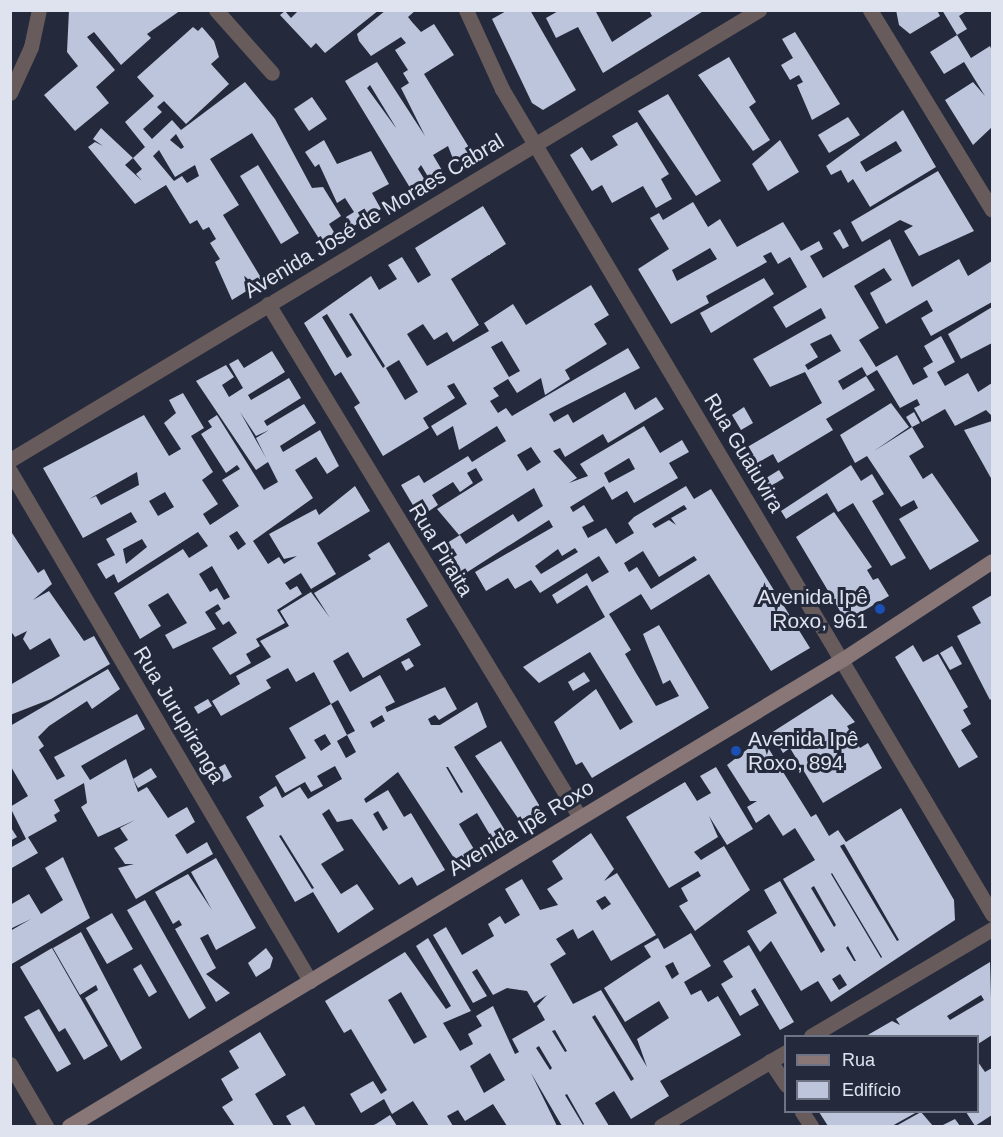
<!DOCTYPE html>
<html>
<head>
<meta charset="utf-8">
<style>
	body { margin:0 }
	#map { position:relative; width:1003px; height:1137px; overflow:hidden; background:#242a3c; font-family:Helvetica,sans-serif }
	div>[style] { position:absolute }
	.building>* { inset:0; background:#bcc5dc }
	.street>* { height:15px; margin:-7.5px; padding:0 7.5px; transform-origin:7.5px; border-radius:7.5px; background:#675b5c }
	.secondary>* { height:15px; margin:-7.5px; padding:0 7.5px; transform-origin:7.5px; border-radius:7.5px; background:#897677 }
	.dots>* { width:16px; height:16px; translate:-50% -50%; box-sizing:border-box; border:3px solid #242a3c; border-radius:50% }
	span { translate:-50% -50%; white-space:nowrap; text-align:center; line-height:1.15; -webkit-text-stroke:6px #242a3c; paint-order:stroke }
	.street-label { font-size:21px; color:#dee3ef }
	.poi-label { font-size:21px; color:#dee3ef }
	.right { translate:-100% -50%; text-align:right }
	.left { translate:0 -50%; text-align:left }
	.frame { position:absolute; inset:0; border:12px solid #dee3ef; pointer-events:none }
	.legend { position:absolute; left:784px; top:1035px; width:195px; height:78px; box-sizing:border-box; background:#242a3c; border:2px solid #6e7484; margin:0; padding:8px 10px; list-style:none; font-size:18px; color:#dee3ef }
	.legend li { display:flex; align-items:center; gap:12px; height:30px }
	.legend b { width:30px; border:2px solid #6e7484 }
</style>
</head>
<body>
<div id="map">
	<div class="building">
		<i style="clip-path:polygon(69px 10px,181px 10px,147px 34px,151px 38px,121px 65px,94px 32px,87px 37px,115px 70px,96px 87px,109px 103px,75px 131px,44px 95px,78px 66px,67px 52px)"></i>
		<i style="clip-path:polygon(299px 10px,350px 11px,379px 10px,325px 53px,316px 43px,311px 48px,280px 15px,285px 11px,291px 18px)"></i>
		<i style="clip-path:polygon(evenodd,386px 10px,416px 10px,408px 17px,412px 22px,421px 32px,434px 24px,454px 55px,424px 74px,473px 154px,455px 164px,448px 146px,433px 155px,443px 172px,430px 180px,421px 165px,418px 169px,426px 182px,412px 191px,345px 81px,377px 62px,425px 136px,401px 88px,409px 83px,403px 73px,408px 70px,395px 50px,406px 43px,401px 37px,371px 56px,359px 41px,357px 34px,386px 10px,370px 85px,395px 126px,396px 128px,367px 88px,370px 85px)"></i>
		<i style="clip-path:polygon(508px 10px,530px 10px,576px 90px,543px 110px,532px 103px,492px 19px)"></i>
		<i style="clip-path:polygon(560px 10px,595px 10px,612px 42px,652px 16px,649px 10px,705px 10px,603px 73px,578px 27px,556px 38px,546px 18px)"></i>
		<i style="clip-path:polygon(896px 10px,937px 10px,940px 16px,910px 34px,899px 25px)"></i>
		<i style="clip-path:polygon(942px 10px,968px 10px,959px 16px,967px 29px,957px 35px)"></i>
		<i style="clip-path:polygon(evenodd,193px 27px,198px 31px,202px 27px,214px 41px,219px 57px,211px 64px,229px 84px,186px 124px,164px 101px,157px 107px,162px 112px,143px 129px,152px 139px,172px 120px,181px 130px,245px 82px,275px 119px,312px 188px,323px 187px,341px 216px,329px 224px,337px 237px,323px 245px,252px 133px,210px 159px,239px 205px,223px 215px,263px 281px,232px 300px,215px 262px,220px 259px,210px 243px,216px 239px,209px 227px,203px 230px,197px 220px,190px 224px,166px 185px,135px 204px,88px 147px,95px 142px,103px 146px,93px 139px,101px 128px,133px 158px,125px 165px,142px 181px,136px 174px,142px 169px,133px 158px,145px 147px,125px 122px,154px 96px,137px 77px,193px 27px,176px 134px,184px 147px,181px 149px,170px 140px,176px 134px,193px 27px,159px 150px,175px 177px,195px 165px,199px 176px,187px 183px,182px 176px,174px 181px,153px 156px,159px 150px)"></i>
		<i style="clip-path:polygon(795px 32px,840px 104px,812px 120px,797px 85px,803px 82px,799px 75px,790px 80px,781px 65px,793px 58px,782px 39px)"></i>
		<i style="clip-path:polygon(957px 35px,971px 58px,990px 46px,992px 51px,992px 127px,973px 145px,945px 100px,973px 82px,985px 96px,964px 62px,944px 74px,930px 52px)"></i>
		<i style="clip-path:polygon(729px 57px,756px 102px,749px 107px,770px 140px,753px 151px,698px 75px)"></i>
		<i style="clip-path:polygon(668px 94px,721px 181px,696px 196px,638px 111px)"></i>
		<i style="clip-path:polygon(312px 97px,327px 119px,309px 131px,294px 109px)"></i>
		<i style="clip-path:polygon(evenodd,903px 110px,936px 167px,870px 207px,853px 179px,848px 183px,841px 170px,831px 175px,826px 166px,903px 110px,896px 141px,902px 151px,866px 172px,860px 162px,896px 141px)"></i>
		<i style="clip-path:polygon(848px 117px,860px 135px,829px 153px,818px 135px)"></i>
		<i style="clip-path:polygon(637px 122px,669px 174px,661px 179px,672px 199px,656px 208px,643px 186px,612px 203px,602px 185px,592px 191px,570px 155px,582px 147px,591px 161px,618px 145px,612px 136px)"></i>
		<i style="clip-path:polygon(324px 140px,337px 164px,371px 151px,389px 184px,372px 193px,381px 209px,352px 227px,346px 217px,354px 212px,345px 198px,337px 203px,319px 164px,315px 167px,305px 152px)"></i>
		<i style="clip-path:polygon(780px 140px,799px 172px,768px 191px,752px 164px)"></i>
		<i style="clip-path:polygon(258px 165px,299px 233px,281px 244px,240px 176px)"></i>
		<i style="clip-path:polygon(938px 171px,974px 231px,919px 256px,904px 231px,913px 226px,900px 220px,862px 242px,851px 222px)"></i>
		<i style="clip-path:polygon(evenodd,693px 202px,708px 227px,720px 219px,737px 247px,783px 222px,801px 251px,819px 241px,823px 249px,810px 256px,823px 278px,890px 239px,912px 287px,959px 259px,968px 276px,992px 261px,992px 302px,931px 336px,921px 318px,933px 311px,927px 300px,886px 324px,870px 293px,892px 280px,884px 268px,854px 286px,879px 328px,859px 340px,876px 367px,897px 355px,913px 385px,928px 377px,923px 368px,933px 362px,924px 346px,941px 336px,955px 362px,937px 372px,945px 386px,968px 373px,978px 392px,992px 383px,992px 416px,986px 410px,955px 426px,945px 409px,922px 422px,914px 408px,920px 405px,917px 399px,900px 408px,877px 370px,867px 376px,862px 367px,838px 381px,843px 390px,866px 376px,875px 390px,826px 419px,833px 430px,778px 463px,773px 454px,754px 465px,744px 449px,822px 403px,805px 372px,770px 387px,753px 359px,826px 318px,821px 308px,786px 328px,773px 307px,807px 287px,790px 257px,778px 264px,771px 252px,763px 256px,767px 262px,706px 296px,709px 303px,671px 324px,638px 269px,669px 249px,650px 218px,659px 213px,663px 220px,693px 202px,710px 248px,717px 259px,677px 281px,672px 270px,710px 248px,693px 202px,831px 334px,841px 351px,808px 370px,805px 365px,818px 357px,810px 344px,831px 334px)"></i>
		<i style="clip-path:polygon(evenodd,483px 206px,506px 244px,451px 279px,479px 325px,453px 342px,447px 332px,434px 340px,423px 324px,407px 334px,427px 366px,489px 331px,484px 323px,513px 304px,526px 325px,591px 285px,609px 315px,594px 324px,607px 344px,565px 370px,570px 379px,545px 395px,541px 378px,517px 393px,508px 379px,493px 388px,499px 396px,490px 401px,498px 413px,506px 408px,512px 416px,628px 348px,640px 368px,549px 414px,554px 422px,568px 414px,573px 423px,625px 392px,635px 410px,656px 397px,664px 409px,608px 443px,603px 434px,565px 457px,560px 448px,553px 451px,577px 478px,569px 483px,588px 476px,580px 464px,644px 426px,660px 453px,682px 440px,689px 452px,669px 463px,678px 478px,634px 503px,627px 491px,612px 500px,604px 486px,570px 507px,573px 512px,584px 505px,594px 521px,582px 527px,588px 538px,606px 528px,616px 544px,634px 533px,628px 523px,634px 517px,686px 486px,694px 499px,711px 489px,810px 648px,771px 671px,709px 574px,651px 610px,641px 594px,609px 614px,631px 650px,625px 654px,636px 673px,656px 706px,679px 696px,670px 680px,663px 684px,643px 634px,659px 625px,709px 708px,592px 778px,582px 762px,576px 765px,554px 722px,596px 689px,620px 730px,633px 722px,590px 652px,539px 683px,523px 667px,605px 617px,587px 585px,557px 604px,552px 595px,587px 573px,592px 582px,609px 572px,599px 556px,540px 593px,531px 580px,515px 589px,508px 578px,486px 591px,475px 572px,553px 527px,549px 520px,458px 578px,439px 548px,460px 535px,466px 544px,513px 514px,518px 522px,543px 506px,534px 488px,459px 535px,437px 509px,483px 480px,476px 468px,467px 473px,473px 483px,460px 492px,453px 482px,432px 495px,438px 505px,420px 517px,401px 485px,419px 475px,424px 483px,468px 456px,472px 462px,506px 441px,497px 426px,459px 450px,453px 426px,437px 436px,431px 426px,467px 404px,454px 383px,447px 386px,455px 398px,423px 418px,429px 428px,383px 456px,354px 407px,360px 403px,341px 372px,335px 376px,304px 323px,371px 276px,379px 290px,397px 279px,388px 265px,402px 257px,418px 283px,431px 275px,415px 248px,483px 206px,352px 313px,385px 366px,383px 368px,349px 314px,352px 313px,483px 206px,327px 314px,352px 355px,347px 358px,322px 317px,327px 314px,483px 206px,502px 341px,520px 371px,509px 377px,491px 347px,502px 341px,483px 206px,399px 360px,418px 392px,405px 400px,386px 368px,399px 360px,483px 206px,531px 447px,541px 462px,527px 471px,517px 455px,531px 447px,483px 206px,629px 458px,635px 469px,609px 483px,604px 473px,629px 458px,483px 206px,684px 505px,687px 509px,671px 518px,676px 525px,669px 520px,655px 528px,652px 524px,684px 505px,483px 206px,575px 548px,578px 552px,541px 574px,535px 566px,558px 549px,562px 556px,575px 548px,483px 206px,643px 551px,659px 577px,694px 556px,697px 560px,651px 589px,637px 567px,629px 572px,624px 563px,643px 551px)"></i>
		<i style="clip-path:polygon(840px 229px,849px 246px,843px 249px,833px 233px)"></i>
		<i style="clip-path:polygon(764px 278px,774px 294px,711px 333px,700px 313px)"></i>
		<i style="clip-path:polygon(992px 307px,992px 343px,961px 359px,948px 334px)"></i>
		<i style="clip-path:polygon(evenodd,272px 351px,285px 372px,248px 395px,251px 400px,289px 378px,301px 398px,264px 421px,267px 426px,304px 404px,316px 423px,280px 446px,283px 452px,320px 430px,339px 466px,327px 474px,316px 457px,295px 470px,313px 498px,253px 541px,268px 564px,279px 557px,284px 564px,297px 556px,284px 559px,269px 534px,316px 509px,319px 515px,355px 486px,370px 511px,317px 543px,336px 574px,311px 589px,301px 573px,285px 583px,290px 590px,297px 586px,302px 594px,277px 610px,285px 623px,256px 639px,260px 646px,246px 654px,251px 663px,230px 675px,212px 648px,237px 633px,229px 621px,223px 625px,215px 613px,221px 609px,218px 604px,205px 612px,216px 629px,173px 649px,165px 635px,187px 623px,168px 593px,148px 605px,161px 626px,140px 639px,114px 593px,183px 549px,189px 558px,208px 546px,198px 532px,118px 583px,114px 574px,106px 579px,97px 564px,115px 555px,106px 539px,137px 522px,131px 512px,83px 538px,43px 468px,144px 415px,169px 456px,181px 449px,164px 423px,176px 413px,169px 400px,183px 393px,204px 428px,191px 436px,213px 472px,202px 480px,218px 504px,203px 514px,210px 525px,239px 506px,222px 480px,240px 469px,237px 465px,226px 473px,201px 434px,212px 427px,208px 421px,217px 415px,264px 490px,278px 482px,268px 462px,256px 470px,196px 381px,226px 365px,234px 377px,222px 385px,229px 397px,243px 388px,229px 364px,238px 359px,244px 368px,272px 351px,240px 412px,256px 436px,269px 430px,256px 438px,266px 458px,240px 412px,272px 351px,137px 472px,139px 485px,101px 505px,96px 496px,89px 499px,137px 472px,272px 351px,165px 492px,174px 507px,158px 516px,149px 501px,165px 492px,272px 351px,237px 531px,246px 544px,238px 550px,229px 536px,237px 531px,272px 351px,142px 539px,147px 547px,126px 564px,123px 549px,142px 539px,272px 351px,212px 566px,230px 597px,224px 600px,217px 588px,210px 592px,199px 574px,212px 566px)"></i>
		<i style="clip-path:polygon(891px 403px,909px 427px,874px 451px,912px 427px,924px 447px,909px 456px,923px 479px,932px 473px,979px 541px,930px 570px,899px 519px,918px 508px,914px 500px,901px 507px,867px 456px,855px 463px,840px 435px)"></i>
		<i style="clip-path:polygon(744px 407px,753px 423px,741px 430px,732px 415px)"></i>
		<i style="clip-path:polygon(914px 412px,920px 423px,912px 427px,906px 417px)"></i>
		<i style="clip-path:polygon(992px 421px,992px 480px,964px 430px)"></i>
		<i style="clip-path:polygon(851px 465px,861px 481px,872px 474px,884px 494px,872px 501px,906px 558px,891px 566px,853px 503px,838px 512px,827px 493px,786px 519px,781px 511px)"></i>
		<i style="clip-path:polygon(779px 470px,784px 478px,768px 488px,763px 480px)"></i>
		<i style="clip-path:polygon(834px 512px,872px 567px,867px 570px,873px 580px,878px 578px,889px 596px,846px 621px,796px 537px)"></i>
		<i style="clip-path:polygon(12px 533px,38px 573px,44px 569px,52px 584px,33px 600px,49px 591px,84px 641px,94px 636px,110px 664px,51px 699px,10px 715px,10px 685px,60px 656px,50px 638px,30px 650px,23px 639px,27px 631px,15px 637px,10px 630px)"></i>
		<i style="clip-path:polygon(evenodd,389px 542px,428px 606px,406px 619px,421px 645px,363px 678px,348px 652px,333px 661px,350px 692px,380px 675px,395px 702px,385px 707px,387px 712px,445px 687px,457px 709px,439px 720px,435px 715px,428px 719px,431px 725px,440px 725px,477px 702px,487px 727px,454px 747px,506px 832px,493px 840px,477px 813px,459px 824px,475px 851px,456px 861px,398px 772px,364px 799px,366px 803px,388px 790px,404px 817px,411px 813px,445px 870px,417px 886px,412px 877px,399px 885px,352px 819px,337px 822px,329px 809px,322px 814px,344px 850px,321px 864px,341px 894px,357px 884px,374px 909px,338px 933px,313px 892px,295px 902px,246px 817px,264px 806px,259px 797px,276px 786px,282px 798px,300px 787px,308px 799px,342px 779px,335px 766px,317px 776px,323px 786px,311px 792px,305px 782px,285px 793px,275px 776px,306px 758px,289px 728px,331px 704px,347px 735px,337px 741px,346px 758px,356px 752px,347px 735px,355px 731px,338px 700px,331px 704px,314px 672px,296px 682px,288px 668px,266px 680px,271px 688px,221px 716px,212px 701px,240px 684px,236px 676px,271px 657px,260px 641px,289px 626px,280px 611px,311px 592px,330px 618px,314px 593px,371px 559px,368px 555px,389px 542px,382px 715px,385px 721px,373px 728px,370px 722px,382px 715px,389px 542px,325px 734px,331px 744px,321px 751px,314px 740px,325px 734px,389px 542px,446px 767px,448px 767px,463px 792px,461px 793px,446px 767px,389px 542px,378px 811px,388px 828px,383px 831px,373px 814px,378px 811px,389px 542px,281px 835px,314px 888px,312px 889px,279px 836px,281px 835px)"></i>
		<i style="clip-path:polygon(992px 595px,992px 698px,990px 700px,957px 636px,981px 623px,972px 607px)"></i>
		<i style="clip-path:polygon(913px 645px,923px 662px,938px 654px,968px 707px,963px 710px,971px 724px,961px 730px,978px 757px,959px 768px,895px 657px)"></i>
		<i style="clip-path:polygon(952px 646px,962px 664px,950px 670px,940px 653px)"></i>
		<i style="clip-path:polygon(409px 658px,414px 666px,406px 671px,401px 662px)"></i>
		<i style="clip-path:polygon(108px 669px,120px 689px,92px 709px,87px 701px,49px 726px,38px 737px,44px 746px,39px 750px,57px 780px,65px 776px,54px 757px,137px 714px,145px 729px,81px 766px,90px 780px,126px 759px,138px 792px,147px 787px,168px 818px,187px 807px,195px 822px,175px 835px,187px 854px,207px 842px,213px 854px,136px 899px,118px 868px,134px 864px,125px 864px,114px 848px,128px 840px,120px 828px,135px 820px,98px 837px,81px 807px,87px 803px,84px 783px,54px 800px,60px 811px,54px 815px,57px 821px,28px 837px,38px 853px,10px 869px,10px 848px,26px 839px,10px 807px,28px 796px,10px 765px,10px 726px)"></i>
		<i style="clip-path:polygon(584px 672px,590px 681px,573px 691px,568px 682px)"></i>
		<i style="clip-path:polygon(832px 694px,855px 722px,847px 726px,860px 748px,868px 743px,882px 768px,823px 803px,790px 748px,783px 753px,771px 733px)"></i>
		<i style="clip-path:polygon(208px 699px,212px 706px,198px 714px,194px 707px)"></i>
		<i style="clip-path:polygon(evenodd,762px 738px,811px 817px,816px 814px,829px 836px,838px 830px,846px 842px,901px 808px,954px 900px,955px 920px,831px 1002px,818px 981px,801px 991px,771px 941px,760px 952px,747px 931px,777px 913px,764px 890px,780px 881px,821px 953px,825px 950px,783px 879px,815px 860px,795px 828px,783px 836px,769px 814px,756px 823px,747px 807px,757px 801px,750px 801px,727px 765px,762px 738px,844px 844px,899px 940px,897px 941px,840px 846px,844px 844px,762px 738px,832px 873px,882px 957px,881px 958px,831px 874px,832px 873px,762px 738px,814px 886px,836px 925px,834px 927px,811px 888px,814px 886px,762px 738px,848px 946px,856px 961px,854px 961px,846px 948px,848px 946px,762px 738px,840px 974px,847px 985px,839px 990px,832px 979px,840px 974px)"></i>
		<i style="clip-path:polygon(501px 741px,539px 805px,536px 815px,522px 824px,475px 756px)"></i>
		<i style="clip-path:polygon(225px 764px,232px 777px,223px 782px,216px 769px)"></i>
		<i style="clip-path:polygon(716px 767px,753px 829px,727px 845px,709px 816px,718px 837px,694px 852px,701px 860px,724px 846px,750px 890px,695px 931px,679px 906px,688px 901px,681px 888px,701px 876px,698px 871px,669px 888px,626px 817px,685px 782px,697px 801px,711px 793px,700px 776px)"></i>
		<i style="clip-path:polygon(151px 768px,157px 777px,138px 788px,133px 779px)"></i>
		<i style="clip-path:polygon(10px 826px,17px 837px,10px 841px)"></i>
		<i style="clip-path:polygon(evenodd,591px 833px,614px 869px,604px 881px,617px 873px,656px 935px,611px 961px,593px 930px,578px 939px,573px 929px,556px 939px,566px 954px,550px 964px,573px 1004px,601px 990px,647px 1067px,637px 1039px,669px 1018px,659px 1001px,625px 1022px,604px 988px,651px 957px,644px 946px,658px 938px,664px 949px,691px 933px,711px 966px,684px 982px,691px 995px,701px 990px,708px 1002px,718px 996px,741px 1035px,660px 1081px,669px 1096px,631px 1119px,614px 1091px,595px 1103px,609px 1126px,562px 1126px,531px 1073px,557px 1126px,507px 1126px,493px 1104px,465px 1121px,458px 1110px,447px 1116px,453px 1126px,429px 1126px,413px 1101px,392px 1114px,384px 1099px,361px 1113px,350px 1094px,373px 1081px,381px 1094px,387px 1090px,351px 1029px,344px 1033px,325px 1001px,405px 952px,446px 1009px,451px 1006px,416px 946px,428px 938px,471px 1011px,443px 1023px,460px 1051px,473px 1044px,468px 1034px,482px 1026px,476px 1016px,493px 1006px,515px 1054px,519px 1052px,512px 1039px,545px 1020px,537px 1006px,547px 995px,534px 1003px,527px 991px,507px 988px,493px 995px,477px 969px,472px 972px,487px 996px,473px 1003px,433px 935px,446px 927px,462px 955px,494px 936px,488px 924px,500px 916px,505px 924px,520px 915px,505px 889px,522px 879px,540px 910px,558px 905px,547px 889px,563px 879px,552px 861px,591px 833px,605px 896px,611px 904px,602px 910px,596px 901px,605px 896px,591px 833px,673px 962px,679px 974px,672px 979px,665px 966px,673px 962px,591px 833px,401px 992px,427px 1037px,414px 1044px,388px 1000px,401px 992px,591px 833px,595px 1015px,634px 1079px,631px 1081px,592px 1017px,595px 1015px,591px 833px,555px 1030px,567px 1051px,565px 1052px,552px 1031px,555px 1030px,591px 833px,539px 1046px,552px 1068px,550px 1070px,536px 1048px,539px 1046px,591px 833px,490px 1053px,505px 1080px,484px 1093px,470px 1066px,490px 1053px,591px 833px,567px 1094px,584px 1124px,583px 1125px,565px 1095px,567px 1094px)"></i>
		<i style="clip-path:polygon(63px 857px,90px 918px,10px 965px,10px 931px,31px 919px,10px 929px,10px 905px,29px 894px,41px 914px,63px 900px,45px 868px)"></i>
		<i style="clip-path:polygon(216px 858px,256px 928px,216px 950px,208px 934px,200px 938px,216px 968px,206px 974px,230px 993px,216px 1002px,175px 929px,182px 925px,179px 920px,173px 924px,155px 892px,188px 874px,212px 910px,191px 872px)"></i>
		<i style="clip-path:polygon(145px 900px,206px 1008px,189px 1019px,127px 910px)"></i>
		<i style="clip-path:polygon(112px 913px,133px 949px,107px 964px,86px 928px)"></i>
		<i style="clip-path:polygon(81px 932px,142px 1048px,121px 1061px,85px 998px,98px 990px,96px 985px,80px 995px,53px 948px)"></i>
		<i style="clip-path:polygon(749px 945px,794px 1022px,780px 1030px,755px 988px,751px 991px,759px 1005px,740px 1016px,721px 984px,733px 977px,723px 961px)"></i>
		<i style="clip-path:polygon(52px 948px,108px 1046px,84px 1060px,65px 1028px,59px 1032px,20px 967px)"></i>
		<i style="clip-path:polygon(266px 948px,273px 958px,270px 968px,256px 977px,248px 963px)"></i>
		<i style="clip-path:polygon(evenodd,990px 962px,992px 1035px,978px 1044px,978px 1036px,866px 1036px,892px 1021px,900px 1025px,896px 1019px,990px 962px,981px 995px,984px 1000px,950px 1020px,947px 1016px,981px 995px)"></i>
		<i style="clip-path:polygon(141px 964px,157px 992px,149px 997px,133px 969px)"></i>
		<i style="clip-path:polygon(39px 1009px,71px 1064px,57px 1072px,24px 1017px)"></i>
		<i style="clip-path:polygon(260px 1032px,286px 1075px,255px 1094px,274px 1126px,235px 1126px,222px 1107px,233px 1100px,221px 1079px,239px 1068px,229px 1051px)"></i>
		<i style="clip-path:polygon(978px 1062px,985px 1072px,992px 1068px,992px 1115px,975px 1126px,966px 1112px,978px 1112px)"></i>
		<i style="clip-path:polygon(304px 1106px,316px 1126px,292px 1126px,286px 1116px)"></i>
		<i style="clip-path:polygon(819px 1112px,917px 1112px,892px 1126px,828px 1126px)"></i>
		<i style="clip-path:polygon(921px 1112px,933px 1126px,896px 1126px)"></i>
		<i style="clip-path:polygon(390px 1115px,397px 1126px,371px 1126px,376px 1124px)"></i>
		<i style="clip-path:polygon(955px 1119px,960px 1126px,941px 1126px)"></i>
	</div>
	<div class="street">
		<i style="left:216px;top:10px;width:84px;rotate:48.4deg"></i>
		<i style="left:466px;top:10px;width:87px;rotate:65.5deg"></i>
		<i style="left:502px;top:89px;width:960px;rotate:59.29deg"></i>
		<i style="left:870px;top:10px;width:234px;rotate:58.6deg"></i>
		<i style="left:10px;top:93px;width:51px;rotate:-65.5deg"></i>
		<i style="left:31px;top:47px;width:38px;rotate:-78deg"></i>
		<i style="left:268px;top:304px;width:599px;rotate:58.72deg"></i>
		<i style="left:10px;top:460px;width:874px;rotate:-31deg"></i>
		<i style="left:10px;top:471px;width:592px;rotate:59.53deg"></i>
		<i style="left:811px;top:1036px;width:210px;rotate:-30.6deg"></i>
		<i style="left:770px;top:1061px;width:29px;rotate:56deg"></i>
		<i style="left:10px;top:1064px;width:72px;rotate:59.9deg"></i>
		<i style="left:802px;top:1112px;width:17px;rotate:57deg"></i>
		<i style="left:661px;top:1126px;width:145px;rotate:-30.6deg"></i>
	</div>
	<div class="secondary">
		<i style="left:69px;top:1126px;width:904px;rotate:-31.11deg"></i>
		<i style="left:843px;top:659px;width:178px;rotate:-33.3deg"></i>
	</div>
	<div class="dots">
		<i style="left:880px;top:609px;background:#1a4fb4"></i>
		<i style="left:736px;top:751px;background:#1a4fb4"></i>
	</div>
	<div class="street-label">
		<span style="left:374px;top:216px;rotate:-31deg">Avenida José de Moraes Cabral</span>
		<span style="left:744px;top:453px;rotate:59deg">Rua Guaiuvira</span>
		<span style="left:441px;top:550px;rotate:59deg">Rua Piraita</span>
		<span style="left:179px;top:715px;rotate:59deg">Rua Jurupiranga</span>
		<span style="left:521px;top:828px;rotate:-31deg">Avenida Ipê Roxo</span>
	</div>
	<div class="poi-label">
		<span class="right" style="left:868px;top:609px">Avenida Ipê<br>Roxo, 961</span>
		<span class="left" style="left:748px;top:751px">Avenida Ipê<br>Roxo, 894</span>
	</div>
	<div class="frame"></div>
	<ul class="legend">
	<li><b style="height:8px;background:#897677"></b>Rua</li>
	<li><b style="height:16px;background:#bcc5dc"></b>Edifício</li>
	</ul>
</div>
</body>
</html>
